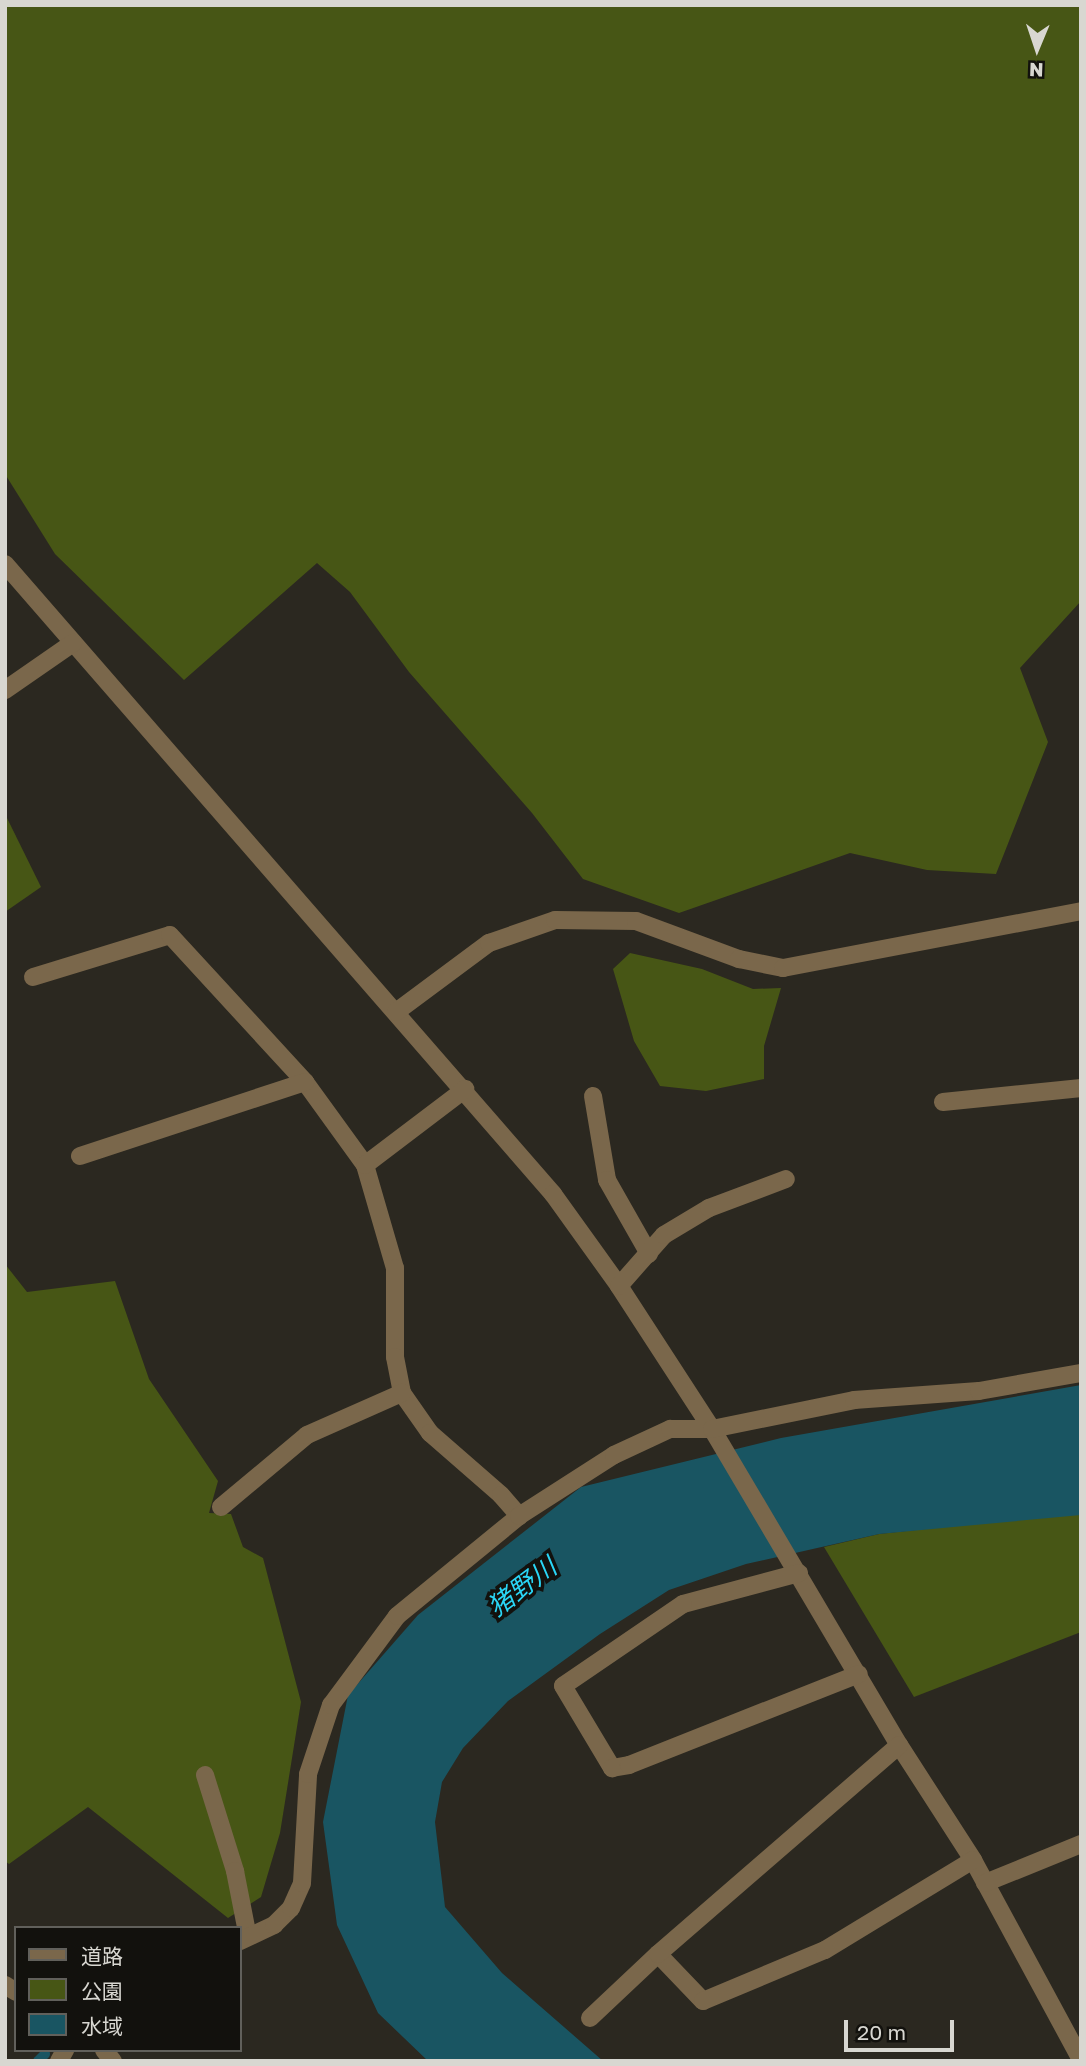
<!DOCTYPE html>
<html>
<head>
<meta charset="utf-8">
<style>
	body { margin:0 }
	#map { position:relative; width:1086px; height:2066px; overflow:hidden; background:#2b2820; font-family:"Golos Text","Noto Sans JP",sans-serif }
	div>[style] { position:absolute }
	.green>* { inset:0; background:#475615 }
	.water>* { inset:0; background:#195562 }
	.stream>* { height:10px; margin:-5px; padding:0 5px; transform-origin:5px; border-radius:5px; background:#195562 }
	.minor>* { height:18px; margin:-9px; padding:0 9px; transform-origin:9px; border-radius:9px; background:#7a674b }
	span { translate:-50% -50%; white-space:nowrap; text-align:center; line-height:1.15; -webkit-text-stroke:7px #12110d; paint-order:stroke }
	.water-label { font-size:26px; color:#2ad6f6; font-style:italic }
	.frame { position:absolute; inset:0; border:7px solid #d8d7d1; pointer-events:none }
	.legend { position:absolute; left:14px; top:1926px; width:228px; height:126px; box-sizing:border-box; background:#12110d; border:2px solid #61605b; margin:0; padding:9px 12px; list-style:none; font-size:21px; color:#d8d7d1 }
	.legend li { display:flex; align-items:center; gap:14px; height:35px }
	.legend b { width:35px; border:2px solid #61605b }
	.north { position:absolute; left:1002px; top:14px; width:70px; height:70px; -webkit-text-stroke:5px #12110d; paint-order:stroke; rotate:182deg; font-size:19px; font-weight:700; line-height:28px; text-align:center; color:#d8d7d1 }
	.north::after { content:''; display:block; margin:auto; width:24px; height:32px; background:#d8d7d1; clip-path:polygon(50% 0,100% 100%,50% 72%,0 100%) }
	.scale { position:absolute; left:844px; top:2020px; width:110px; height:32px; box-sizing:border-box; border:4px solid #d8d7d1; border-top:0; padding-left:9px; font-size:21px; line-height:24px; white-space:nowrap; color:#d8d7d1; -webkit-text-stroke:5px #12110d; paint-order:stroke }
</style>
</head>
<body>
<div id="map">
	<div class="green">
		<i style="clip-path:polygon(5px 5px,1081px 5px,1081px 601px,1020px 668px,1048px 742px,996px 874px,927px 870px,850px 853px,679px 913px,583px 879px,532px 813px,409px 672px,350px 592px,317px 563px,184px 680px,55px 554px,5px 474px)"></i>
		<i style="clip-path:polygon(5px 814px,41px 887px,5px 912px)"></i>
		<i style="clip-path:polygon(630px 953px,702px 969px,753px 989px,781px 988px,764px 1046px,764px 1079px,706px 1091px,660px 1086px,634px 1041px,613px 969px)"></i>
		<i style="clip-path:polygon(5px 1264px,27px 1292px,115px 1281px,149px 1379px,218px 1481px,209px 1513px,231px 1514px,243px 1547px,263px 1558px,301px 1702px,280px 1833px,261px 1897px,228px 1918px,88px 1807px,9px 1864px,5px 1861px)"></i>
		<i style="clip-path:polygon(1052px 1515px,1081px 1515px,1081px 1632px,914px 1697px,824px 1547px,879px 1534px)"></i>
	</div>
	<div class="water">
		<i style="clip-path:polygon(1081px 1385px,1081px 1515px,879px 1534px,746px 1564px,669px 1590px,600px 1634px,508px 1701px,463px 1748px,442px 1782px,435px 1822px,445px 1907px,502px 1973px,603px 2061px,428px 2061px,378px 2013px,337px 1925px,323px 1822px,348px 1695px,418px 1615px,581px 1487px,781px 1438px)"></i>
	</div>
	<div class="stream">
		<i style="left:38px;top:2061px;width:10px;rotate:-45deg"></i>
	</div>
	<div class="minor">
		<i style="left:5px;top:564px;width:835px;rotate:48.98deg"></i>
		<i style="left:553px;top:1194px;width:113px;rotate:54.3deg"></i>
		<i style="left:619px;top:1286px;width:171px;rotate:57deg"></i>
		<i style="left:712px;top:1429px;width:367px;rotate:59.4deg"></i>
		<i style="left:899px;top:1745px;width:137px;rotate:57.2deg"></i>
		<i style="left:973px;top:1860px;width:227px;rotate:61.6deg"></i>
		<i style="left:5px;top:690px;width:83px;rotate:-34.7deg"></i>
		<i style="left:33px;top:977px;width:143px;rotate:-17deg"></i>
		<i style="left:170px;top:935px;width:200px;rotate:47.4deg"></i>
		<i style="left:305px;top:1082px;width:102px;rotate:54.1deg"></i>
		<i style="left:365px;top:1165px;width:107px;rotate:73.8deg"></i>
		<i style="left:395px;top:1268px;width:89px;rotate:90deg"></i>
		<i style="left:395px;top:1357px;width:37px;rotate:79deg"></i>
		<i style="left:402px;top:1393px;width:49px;rotate:55deg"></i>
		<i style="left:430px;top:1433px;width:94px;rotate:41.1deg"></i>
		<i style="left:501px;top:1495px;width:28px;rotate:49deg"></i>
		<i style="left:396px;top:1012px;width:116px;rotate:-36.6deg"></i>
		<i style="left:489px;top:943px;width:70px;rotate:-19.2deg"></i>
		<i style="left:555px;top:920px;width:81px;rotate:0.7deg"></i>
		<i style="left:636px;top:921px;width:110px;rotate:20.3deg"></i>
		<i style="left:739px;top:959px;width:45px;rotate:11.6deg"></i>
		<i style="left:783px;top:968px;width:303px;rotate:-10.8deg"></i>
		<i style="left:593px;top:1096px;width:85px;rotate:80.5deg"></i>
		<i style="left:607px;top:1180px;width:85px;rotate:60.4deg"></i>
		<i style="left:943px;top:1102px;width:139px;rotate:-5.8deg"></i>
		<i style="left:80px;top:1156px;width:237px;rotate:-18.2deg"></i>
		<i style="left:365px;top:1165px;width:126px;rotate:-37.2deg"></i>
		<i style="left:619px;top:1286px;width:68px;rotate:-48.6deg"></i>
		<i style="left:664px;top:1235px;width:52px;rotate:-31deg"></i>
		<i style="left:709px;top:1208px;width:82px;rotate:-20.6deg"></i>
		<i style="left:221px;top:1507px;width:112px;rotate:-39.9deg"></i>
		<i style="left:307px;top:1435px;width:104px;rotate:-23.9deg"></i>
		<i style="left:799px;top:1573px;width:120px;rotate:165deg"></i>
		<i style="left:683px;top:1604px;width:145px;rotate:145.7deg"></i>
		<i style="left:563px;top:1686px;width:96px;rotate:59.1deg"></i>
		<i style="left:612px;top:1768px;width:17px;rotate:-10deg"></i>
		<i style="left:629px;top:1765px;width:247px;rotate:-21.6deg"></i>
		<i style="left:205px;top:1775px;width:101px;rotate:72.6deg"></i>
		<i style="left:235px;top:1871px;width:67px;rotate:78.9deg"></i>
		<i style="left:985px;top:1883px;width:104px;rotate:-22.1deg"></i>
		<i style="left:240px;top:1941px;width:38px;rotate:-25deg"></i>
		<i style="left:274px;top:1925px;width:24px;rotate:-45deg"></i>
		<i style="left:291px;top:1908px;width:27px;rotate:-66deg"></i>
		<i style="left:302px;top:1883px;width:109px;rotate:-86.8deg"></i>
		<i style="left:308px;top:1774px;width:73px;rotate:-71.6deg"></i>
		<i style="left:331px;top:1705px;width:111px;rotate:-53.4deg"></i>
		<i style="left:397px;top:1616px;width:158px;rotate:-39.3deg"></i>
		<i style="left:519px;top:1516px;width:113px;rotate:-32.7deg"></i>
		<i style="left:614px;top:1455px;width:62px;rotate:-24.9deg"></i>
		<i style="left:670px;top:1429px;width:42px"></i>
		<i style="left:712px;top:1429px;width:145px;rotate:-11.5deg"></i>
		<i style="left:854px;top:1400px;width:125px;rotate:-4.1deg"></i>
		<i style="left:979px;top:1391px;width:104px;rotate:-10deg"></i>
		<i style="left:658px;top:1954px;width:65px;rotate:46.2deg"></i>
		<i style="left:703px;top:2001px;width:132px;rotate:-22.7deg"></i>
		<i style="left:825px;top:1950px;width:173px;rotate:-31.3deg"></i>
		<i style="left:5px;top:1985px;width:13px;rotate:32deg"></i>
		<i style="left:590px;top:2018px;width:93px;rotate:-43.3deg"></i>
		<i style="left:658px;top:1954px;width:319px;rotate:-40.9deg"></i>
		<i style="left:104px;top:2050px;width:14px;rotate:51deg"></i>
		<i style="left:59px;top:2061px;width:13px;rotate:-61deg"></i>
	</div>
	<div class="water-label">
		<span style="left:522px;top:1587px;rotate:-37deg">猪野川</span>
	</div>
	<div class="frame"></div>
	<ul class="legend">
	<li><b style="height:9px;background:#7a674b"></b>道路</li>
	<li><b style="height:19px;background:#475615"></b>公園</li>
	<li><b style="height:19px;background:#195562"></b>水域</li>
	</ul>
	<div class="north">N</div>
	<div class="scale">20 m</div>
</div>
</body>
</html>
